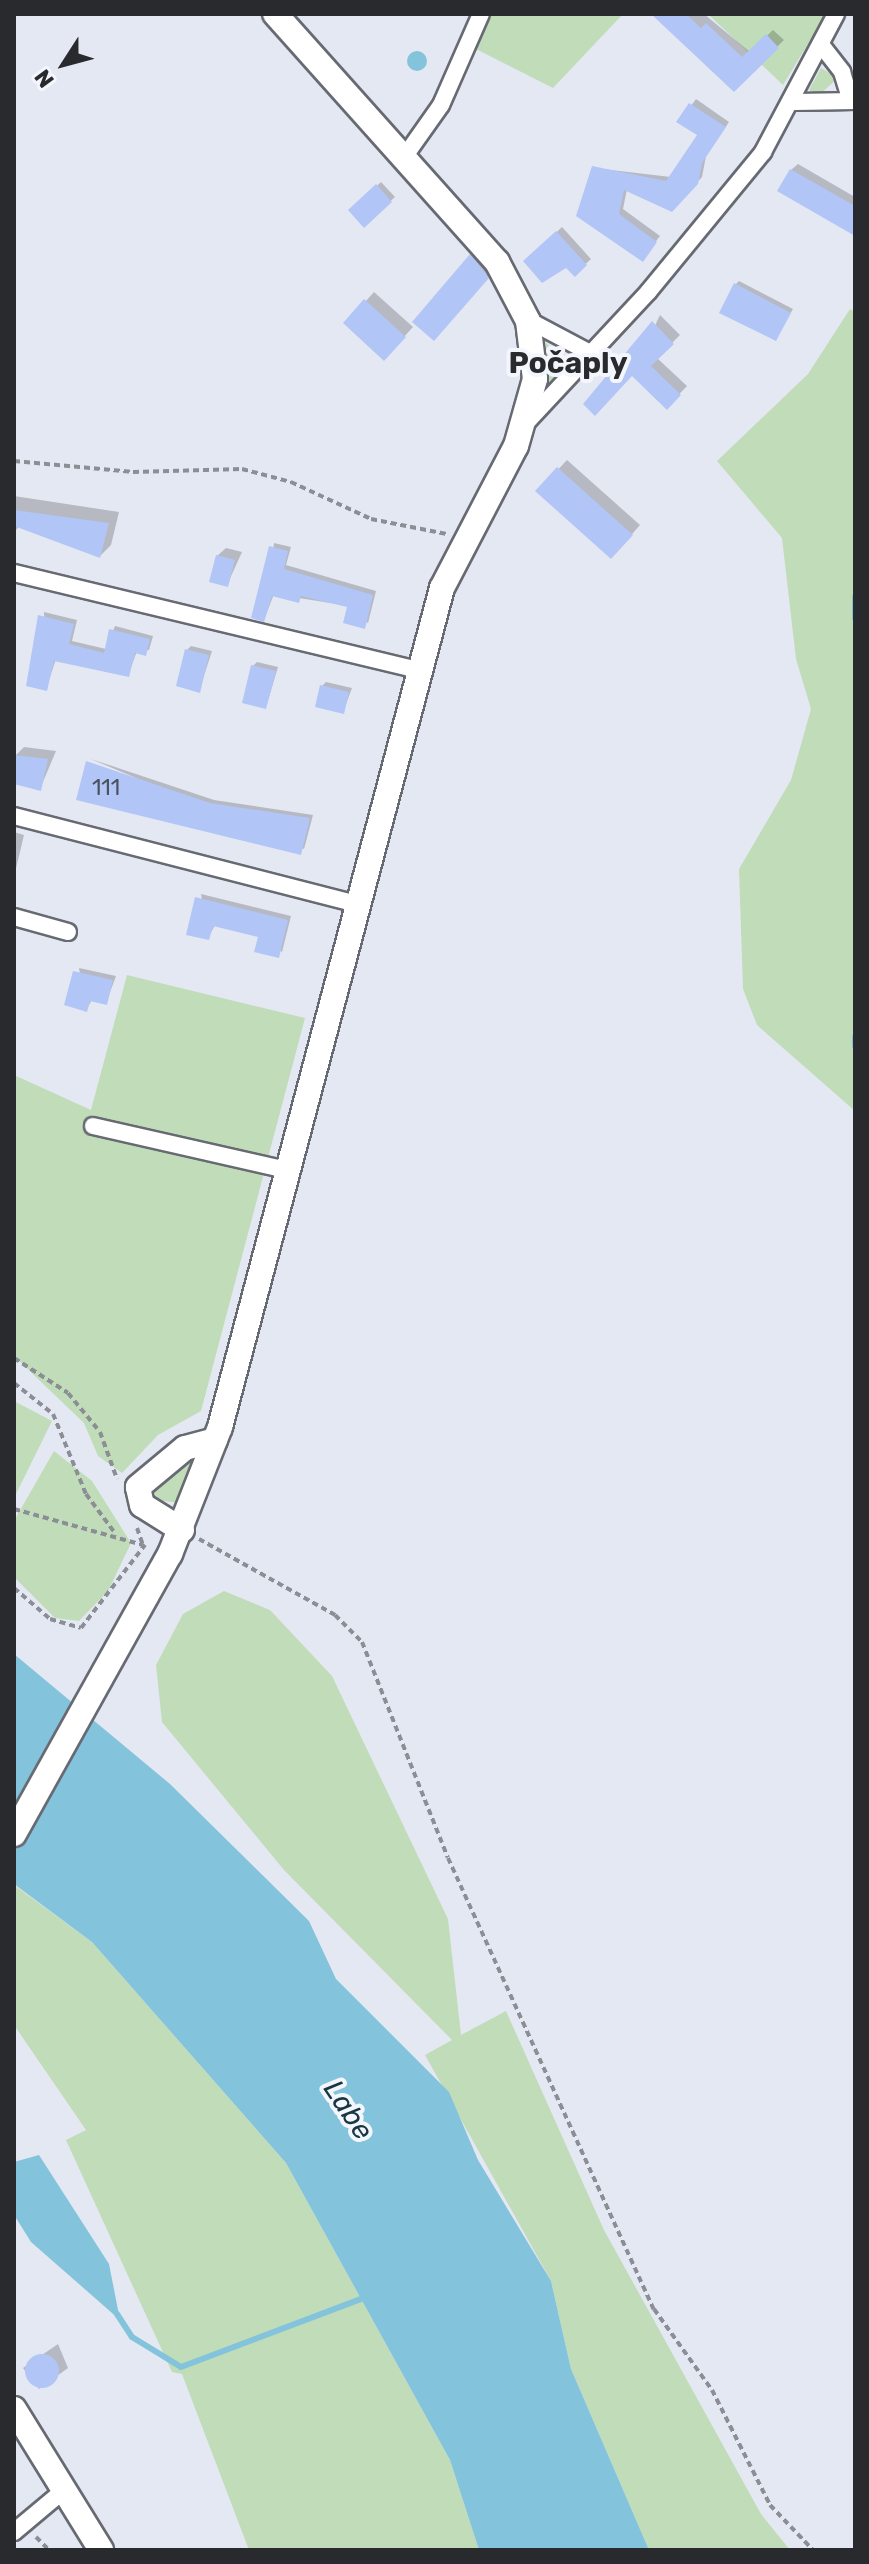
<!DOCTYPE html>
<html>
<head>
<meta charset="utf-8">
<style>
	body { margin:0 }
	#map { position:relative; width:869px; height:2564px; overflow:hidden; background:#e4e8f2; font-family:Rubik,sans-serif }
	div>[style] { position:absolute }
	.green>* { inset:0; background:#c1dcb8 }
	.water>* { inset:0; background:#84c3dc }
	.round { border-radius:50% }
	.shadow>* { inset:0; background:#0003 }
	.stream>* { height:6px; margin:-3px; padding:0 3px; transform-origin:3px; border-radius:3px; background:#84c3dc }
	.building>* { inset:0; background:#b1c5f6 }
	.path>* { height:4px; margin-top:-2px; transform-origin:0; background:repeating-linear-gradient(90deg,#8b8e94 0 6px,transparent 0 10px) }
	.roads { filter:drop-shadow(2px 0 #676a72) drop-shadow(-2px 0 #676a72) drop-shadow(0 2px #676a72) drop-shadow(0 -2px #676a72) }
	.street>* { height:16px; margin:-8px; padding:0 8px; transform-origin:8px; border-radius:8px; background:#fff }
	.secondary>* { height:24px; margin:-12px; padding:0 12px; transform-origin:12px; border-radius:12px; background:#fff }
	span { translate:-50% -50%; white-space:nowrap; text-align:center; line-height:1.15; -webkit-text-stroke:8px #f3f6fd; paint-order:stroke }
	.number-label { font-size:22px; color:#4a515f }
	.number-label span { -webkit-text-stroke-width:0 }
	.water-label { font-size:28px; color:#183641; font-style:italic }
	.quarter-label { font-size:30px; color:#282a2d; font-weight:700 }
	.frame { position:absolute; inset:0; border:16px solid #282a2d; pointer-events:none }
	.north { position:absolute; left:24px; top:24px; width:80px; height:80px; -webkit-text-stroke:6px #f3f6fd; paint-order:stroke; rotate:234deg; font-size:22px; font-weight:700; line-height:32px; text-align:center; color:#282a2d }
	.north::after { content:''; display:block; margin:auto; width:28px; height:36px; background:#282a2d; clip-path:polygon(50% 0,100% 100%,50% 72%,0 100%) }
</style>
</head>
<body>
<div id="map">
	<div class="green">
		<i style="clip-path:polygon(489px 14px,623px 14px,553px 88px,474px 48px)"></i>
		<i style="clip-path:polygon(708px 14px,826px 14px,783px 85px)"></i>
		<i style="clip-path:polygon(821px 68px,838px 78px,819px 95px,809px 90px)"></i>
		<i style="clip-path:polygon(850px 309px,855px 312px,855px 1111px,757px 1025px,743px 989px,739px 869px,791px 780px,811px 709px,796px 659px,782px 538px,717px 461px,808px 374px)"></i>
		<i style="clip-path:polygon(545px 342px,569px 364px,553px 384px,546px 381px)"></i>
		<i style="clip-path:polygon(127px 975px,305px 1018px,201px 1411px,158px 1435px,122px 1473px,98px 1456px,84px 1423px,14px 1356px,14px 1075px,91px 1110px)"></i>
		<i style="clip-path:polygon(14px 1401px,52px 1421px,14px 1498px)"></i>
		<i style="clip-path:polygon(54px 1451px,92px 1481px,131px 1543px,108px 1591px,79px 1621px,55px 1618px,14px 1577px,14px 1521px)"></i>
		<i style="clip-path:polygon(189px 1457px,200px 1459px,179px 1503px,156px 1500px,152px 1490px)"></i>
		<i style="clip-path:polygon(224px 1591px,270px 1610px,332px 1676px,448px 1919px,461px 2035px,506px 2011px,604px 2230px,761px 2514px,790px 2550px,649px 2550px,571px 2369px,551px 2281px,425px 2055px,452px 2040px,284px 1870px,162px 1722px,156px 1665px,183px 1614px)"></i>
		<i style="clip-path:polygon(14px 1885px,92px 1942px,286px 2163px,450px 2460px,479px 2550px,249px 2550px,182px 2374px,172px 2372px,66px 2140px,86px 2130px,14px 2025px)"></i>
	</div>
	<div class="water">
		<i class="round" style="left:407px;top:51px;width:20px;height:20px"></i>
		<i style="clip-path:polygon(14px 1654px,170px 1784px,309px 1921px,336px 1979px,449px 2092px,478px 2160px,551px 2281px,571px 2369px,649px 2550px,479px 2550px,450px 2460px,286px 2163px,92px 1942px,14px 1884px)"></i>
		<i style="clip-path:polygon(39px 2155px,109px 2264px,120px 2320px,31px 2242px,16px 2218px,14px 2162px)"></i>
	</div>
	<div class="shadow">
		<i style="clip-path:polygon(654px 14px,704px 14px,750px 52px,773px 30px,784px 40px,733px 89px)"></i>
		<i style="clip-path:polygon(696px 99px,729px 122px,706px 156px,702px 177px,672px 210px,627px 189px,623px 209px,660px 236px,642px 259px,594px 168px,671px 177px,699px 135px,679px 122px)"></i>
		<i style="clip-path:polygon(798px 164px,855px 197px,855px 234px,791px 170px)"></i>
		<i style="clip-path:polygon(381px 182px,395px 197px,364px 225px,351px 210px)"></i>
		<i style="clip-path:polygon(562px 227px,591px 259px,575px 274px,567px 265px,526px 261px)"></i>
		<i style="clip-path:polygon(475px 253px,491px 273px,434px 338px,415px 322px)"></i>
		<i style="clip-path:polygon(739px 281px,793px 309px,775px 339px,735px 285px)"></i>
		<i style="clip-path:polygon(374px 292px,413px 327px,393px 349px,346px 323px)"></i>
		<i style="clip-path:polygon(660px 315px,680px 335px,657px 358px,687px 386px,667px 407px,632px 374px)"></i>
		<i style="clip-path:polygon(567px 460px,640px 525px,620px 548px,538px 491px)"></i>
		<i style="clip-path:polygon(14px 496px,119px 512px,111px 545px,100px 556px,19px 526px,14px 533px)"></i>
		<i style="clip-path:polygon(274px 543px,291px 547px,286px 565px,376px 591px,368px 623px,349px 606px,274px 594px,264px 620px)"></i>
		<i style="clip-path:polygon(226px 548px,242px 552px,227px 585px,217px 556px)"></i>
		<i style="clip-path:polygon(44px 612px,77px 620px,72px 641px,106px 649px,115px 626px,153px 636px,149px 650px,137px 651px,128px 675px,56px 659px,46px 689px)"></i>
		<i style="clip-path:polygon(191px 646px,212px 651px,199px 691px,187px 650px)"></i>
		<i style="clip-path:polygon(257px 662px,278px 667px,266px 707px,253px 666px)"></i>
		<i style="clip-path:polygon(326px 682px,352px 688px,343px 712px,322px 686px)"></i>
		<i style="clip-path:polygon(24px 747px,56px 751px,40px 789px,14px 782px,15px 756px)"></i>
		<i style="clip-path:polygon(91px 759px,214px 800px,313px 815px,304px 849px)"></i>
		<i style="clip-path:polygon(14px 832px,24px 835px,14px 877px)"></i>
		<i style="clip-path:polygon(201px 894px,291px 916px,282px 952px,260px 935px,215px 925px,208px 938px)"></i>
		<i style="clip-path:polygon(79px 968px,116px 976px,106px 1003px,92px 1000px,86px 1010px)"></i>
		<i style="clip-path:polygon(58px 2344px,68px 2368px,39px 2389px,23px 2368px)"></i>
	</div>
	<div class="stream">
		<i style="left:855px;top:597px;width:21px;rotate:90deg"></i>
		<i style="left:855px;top:1037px;width:9px;rotate:90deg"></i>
		<i style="left:117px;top:2314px;width:27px;rotate:57deg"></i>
		<i style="left:132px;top:2337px;width:57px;rotate:31.5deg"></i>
		<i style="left:181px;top:2367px;width:204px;rotate:-20.7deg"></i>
	</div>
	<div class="building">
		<i style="clip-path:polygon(651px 14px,686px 14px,701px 28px,706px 23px,742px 57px,766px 34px,779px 48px,734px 92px)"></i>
		<i style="clip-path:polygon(689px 103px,726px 127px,702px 163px,698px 184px,672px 212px,624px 190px,619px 214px,657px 242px,643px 262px,576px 216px,592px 166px,666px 181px,697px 135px,676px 122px)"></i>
		<i style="clip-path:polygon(790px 169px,855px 206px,855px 236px,777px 191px)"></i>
		<i style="clip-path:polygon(376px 184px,392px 202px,364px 228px,348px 210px)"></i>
		<i style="clip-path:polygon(556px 231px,587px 265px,575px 277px,566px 268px,542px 283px,523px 261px)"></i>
		<i style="clip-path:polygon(470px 254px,489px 278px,434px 341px,412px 322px)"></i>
		<i style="clip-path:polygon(734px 283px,791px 313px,776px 341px,719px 313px)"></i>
		<i style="clip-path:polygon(364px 299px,406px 337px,384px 361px,343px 323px)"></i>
		<i style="clip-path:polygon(652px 321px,674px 344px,651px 366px,681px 395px,667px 410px,632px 376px,595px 416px,583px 404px)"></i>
		<i style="clip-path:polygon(557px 467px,633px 535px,611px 559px,535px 491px)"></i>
		<i style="clip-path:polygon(14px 510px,109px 523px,100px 558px,14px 526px)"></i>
		<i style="clip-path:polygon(269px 546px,288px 551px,284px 569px,373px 595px,365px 629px,343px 623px,347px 607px,301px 596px,299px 603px,272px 596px,264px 622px,251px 618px)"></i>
		<i style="clip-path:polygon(216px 555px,235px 560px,228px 587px,209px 582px)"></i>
		<i style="clip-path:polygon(38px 615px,74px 624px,69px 644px,104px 653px,109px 629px,150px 639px,146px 656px,135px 653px,129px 677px,54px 661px,47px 691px,26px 686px)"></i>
		<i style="clip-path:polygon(185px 649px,209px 655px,200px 693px,176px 686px)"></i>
		<i style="clip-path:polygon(251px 665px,276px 671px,266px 709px,242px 703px)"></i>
		<i style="clip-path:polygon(320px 685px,349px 692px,344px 714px,315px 707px)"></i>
		<i style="clip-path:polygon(14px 755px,48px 759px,41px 791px,14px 784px)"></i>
		<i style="clip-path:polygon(86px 761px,210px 803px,310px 818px,301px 855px,76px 800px)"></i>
		<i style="clip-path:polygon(195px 897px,288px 920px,279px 958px,254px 952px,258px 937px,213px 926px,209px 940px,186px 935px)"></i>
		<i style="clip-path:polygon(73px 971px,113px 980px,107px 1005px,90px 1001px,87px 1012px,64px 1005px)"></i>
		<i class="round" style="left:25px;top:2354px;width:34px;height:34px"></i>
	</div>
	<div class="path">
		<i style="left:14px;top:461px;width:120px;rotate:5.3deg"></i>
		<i style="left:133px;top:472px;width:109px;rotate:-1.6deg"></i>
		<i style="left:242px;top:469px;width:51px;rotate:14.9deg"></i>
		<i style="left:291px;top:482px;width:88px;rotate:24.8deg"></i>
		<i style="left:371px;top:519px;width:77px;rotate:11.2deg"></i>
		<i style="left:14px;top:1358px;width:64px;rotate:32.9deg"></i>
		<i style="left:68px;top:1393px;width:50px;rotate:50.6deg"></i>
		<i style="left:100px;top:1432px;width:50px;rotate:70.1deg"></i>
		<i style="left:14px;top:1383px;width:50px;rotate:38.5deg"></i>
		<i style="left:53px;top:1414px;width:87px;rotate:67.6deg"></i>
		<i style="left:86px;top:1494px;width:49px;rotate:53.4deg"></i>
		<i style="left:14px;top:1509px;width:134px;rotate:15.6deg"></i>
		<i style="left:137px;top:1528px;width:18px;rotate:71deg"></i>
		<i style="left:199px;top:1539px;width:156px;rotate:29.2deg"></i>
		<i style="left:335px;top:1615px;width:38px;rotate:45deg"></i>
		<i style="left:362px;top:1642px;width:232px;rotate:68.3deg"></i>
		<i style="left:448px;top:1858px;width:496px;rotate:65.5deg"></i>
		<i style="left:654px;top:2309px;width:100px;rotate:54.4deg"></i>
		<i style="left:712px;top:2390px;width:129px;rotate:63.2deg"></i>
		<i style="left:770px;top:2505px;width:62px;rotate:46.3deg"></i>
		<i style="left:14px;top:1588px;width:48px;rotate:40.7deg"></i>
		<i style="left:50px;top:1619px;width:32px;rotate:16deg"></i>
		<i style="left:81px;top:1628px;width:105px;rotate:-52.4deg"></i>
		<i style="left:36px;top:2537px;width:18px;rotate:45deg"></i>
	</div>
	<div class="roads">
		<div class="street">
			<i style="left:822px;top:46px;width:33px;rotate:52deg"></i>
			<i style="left:842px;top:72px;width:28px;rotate:73deg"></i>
			<i style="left:795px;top:102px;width:60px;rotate:-1deg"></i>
			<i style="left:405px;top:156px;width:62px;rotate:-54.8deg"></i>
			<i style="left:441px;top:105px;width:99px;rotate:-66.3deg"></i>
			<i style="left:528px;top:320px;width:72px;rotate:28deg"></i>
			<i style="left:526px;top:423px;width:180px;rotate:-47deg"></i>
			<i style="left:649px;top:291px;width:180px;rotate:-50.6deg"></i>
			<i style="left:763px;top:152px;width:156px;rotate:-62.1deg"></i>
			<i style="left:14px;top:573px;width:415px;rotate:13.5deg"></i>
			<i style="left:14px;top:816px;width:354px;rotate:14.4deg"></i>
			<i style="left:14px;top:917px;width:56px;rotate:15.5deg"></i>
			<i style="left:93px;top:1126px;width:199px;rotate:12.8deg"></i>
			<i style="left:14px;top:2532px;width:64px;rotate:-39.9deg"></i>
		</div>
		<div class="secondary">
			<i style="left:182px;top:1530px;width:47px;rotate:-148deg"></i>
			<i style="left:142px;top:1505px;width:18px;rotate:-103deg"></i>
			<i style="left:138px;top:1487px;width:61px;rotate:-39.7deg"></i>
			<i style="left:185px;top:1448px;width:31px;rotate:-15deg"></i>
			<i style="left:14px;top:1834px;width:321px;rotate:-60.9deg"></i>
			<i style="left:170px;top:1554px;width:136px;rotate:-68.5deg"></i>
			<i style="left:220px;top:1427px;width:868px;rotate:-75.18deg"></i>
			<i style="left:442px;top:588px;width:160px;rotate:-62.5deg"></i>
			<i style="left:516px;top:446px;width:70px;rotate:-74.2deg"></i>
			<i style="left:535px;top:379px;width:58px;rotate:-96.9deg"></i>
			<i style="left:528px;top:321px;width:67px;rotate:-117.7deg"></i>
			<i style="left:497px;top:262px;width:333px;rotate:-131.8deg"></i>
			<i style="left:14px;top:2409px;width:166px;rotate:58.3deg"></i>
		</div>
	</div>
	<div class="number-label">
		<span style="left:106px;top:788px">111</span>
	</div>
	<div class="water-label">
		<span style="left:348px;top:2110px;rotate:56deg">Labe</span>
	</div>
	<div class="quarter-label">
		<span style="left:568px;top:363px">Počaply</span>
	</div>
	<div class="frame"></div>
	<div class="north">N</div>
</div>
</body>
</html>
